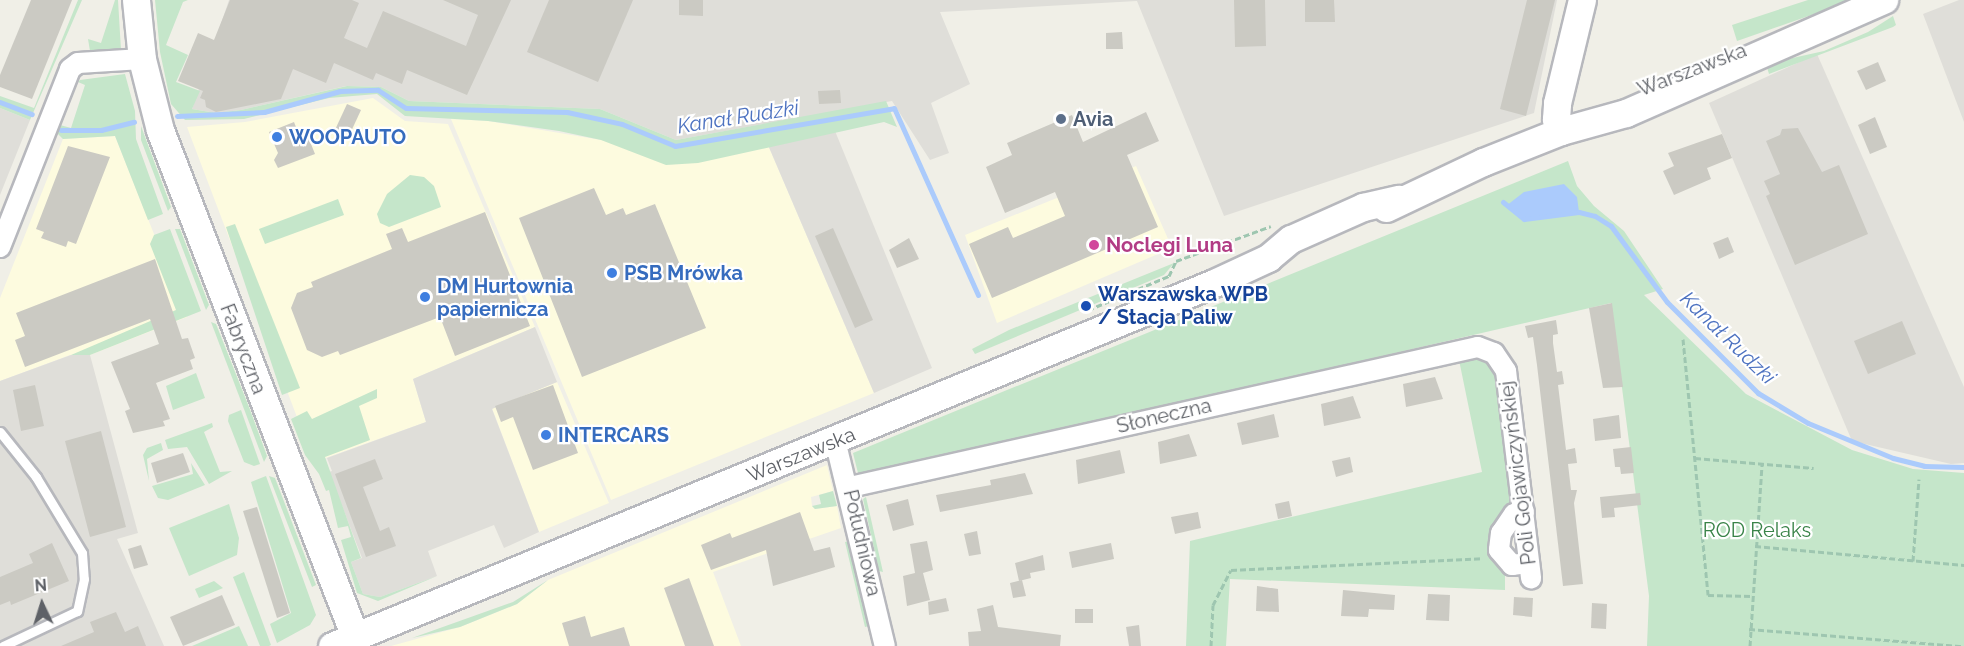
<!DOCTYPE html>
<html>
<head>
<meta charset="utf-8">
<style>
	body { margin:0 }
	#map { position:relative; width:1964px; height:646px; overflow:hidden; background:#f0efe7; font-family:Raleway,sans-serif }
	div>[style] { position:absolute }
	.commercial>* { inset:0; background:#fdfbdf }
	.industrial>* { inset:0; background:#dfded9 }
	.green>* { inset:0; background:#c5e6ca }
	.water>* { inset:0; background:#abcbfc }
	.stream>* { height:5px; margin:-2.5px; padding:0 2.5px; transform-origin:2.5px; border-radius:2.5px; background:#abcbfc }
	.building>* { inset:0; background:#cbcac3 }
	.path>* { height:3px; margin-top:-1.5px; transform-origin:0; background:repeating-linear-gradient(90deg,#9ec6b0 0 6px,transparent 0 9px) }
	.roads { filter:drop-shadow(2px 0 #b7b8bd) drop-shadow(-2px 0 #b7b8bd) drop-shadow(0 2px #b7b8bd) drop-shadow(0 -2px #b7b8bd) }
	.lane>* { height:9px; margin:-4.5px; padding:0 4.5px; transform-origin:4.5px; border-radius:4.5px; background:#fff }
	.street>* { height:20px; margin:-10px; padding:0 10px; transform-origin:10px; border-radius:10px; background:#fff }
	.secondary>* { height:27px; margin:-13.5px; padding:0 13.5px; transform-origin:13.5px; border-radius:13.5px; background:#fff }
	.dots>* { width:16px; height:16px; translate:-50% -50%; box-sizing:border-box; border:3px solid #fff; border-radius:50% }
	span { translate:-50% -50%; white-space:nowrap; text-align:center; line-height:1.15; -webkit-text-stroke:4.5px #fff; paint-order:stroke }
	.street-label { font-size:20px; color:#5e6167 }
	.service-label { font-size:20px; color:#4e5e75; font-weight:700 }
	.left { translate:0 -50%; text-align:left }
	.shop-label { font-size:20px; color:#366cbe; font-weight:700 }
	.hotel-label { font-size:20px; color:#b23c85; font-weight:700 }
	.transit-label { font-size:20px; color:#164399; font-weight:700 }
	.park-label { font-size:20px; color:#398348 }
	.water-label { font-size:21px; color:#4d72c0; font-style:italic }
	.north { position:absolute; left:12px; top:574px; width:60px; height:60px; -webkit-text-stroke:4px #fff; paint-order:stroke; rotate:356deg; font-size:16px; font-weight:700; line-height:24px; text-align:center; color:#5e6167 }
	.north::after { content:''; display:block; margin:auto; width:21px; height:27px; background:#5e6167; clip-path:polygon(50% 0,100% 100%,50% 72%,0 100%) }
</style>
</head>
<body>
<div id="map">
	<div class="commercial">
		<i style="clip-path:polygon(373px 98px,405px 121px,448px 124px,535px 327px,413px 379px,426px 422px,314px 462px,187px 127px,245px 122px)"></i>
		<i style="clip-path:polygon(451px 119px,488px 121px,601px 140px,768px 145px,874px 393px,611px 500px)"></i>
		<i style="clip-path:polygon(115px 136px,187px 317px,90px 355px,70px 355px,0 381px,0 298px,63px 139px)"></i>
		<i style="clip-path:polygon(1136px 166px,1172px 248px,997px 323px,965px 235px)"></i>
		<i style="clip-path:polygon(557px 382px,609px 503px,539px 532px,492px 408px)"></i>
		<i style="clip-path:polygon(827px 465px,833px 491px,811px 497px,812px 506px,815px 509px,837px 506px,841px 528px,713px 572px,741px 646px,391px 646px,460px 627px,517px 604px,548px 580px)"></i>
	</div>
	<div class="industrial">
		<i style="clip-path:polygon(229px 0,1557px 0,1534px 113px,1224px 216px,1137px 1px,940px 12px,970px 84px,931px 103px,949px 153px,930px 160px,892px 101px,676px 140px,600px 109px,409px 101px,381px 87px,346px 86px,241px 110px,216px 113px,192px 109px)"></i>
		<i style="clip-path:polygon(1959px 0,1964px 0,1964px 122px,1923px 14px)"></i>
		<i style="clip-path:polygon(1817px 54px,1964px 387px,1964px 463px,1951px 464px,1852px 441px,1709px 103px)"></i>
		<i style="clip-path:polygon(0 108px,30px 120px,0 195px)"></i>
		<i style="clip-path:polygon(835px 131px,932px 368px,874px 393px,768px 145px)"></i>
		<i style="clip-path:polygon(535px 327px,557px 382px,492px 409px,539px 532px,504px 548px,494px 525px,428px 551px,437px 576px,380px 597px,363px 594px,351px 562px,362px 558px,329px 472px,332px 471px,327px 458px,426px 422px,413px 379px)"></i>
		<i style="clip-path:polygon(71px 355px,90px 355px,138px 533px,117px 539px,164px 646px,0 646px,0 381px)"></i>
	</div>
	<div class="green">
		<i style="clip-path:polygon(78px 0,82px 0,30px 120px,0 108px,0 96px,34px 108px)"></i>
		<i style="clip-path:polygon(115px 0,118px 0,121px 50px,90px 51px,88px 39px,101px 43px)"></i>
		<i style="clip-path:polygon(155px 0,188px 0,183px 2px,166px 45px,188px 55px,176px 82px,200px 91px,192px 109px,216px 113px,241px 110px,347px 86px,381px 87px,409px 101px,600px 109px,676px 140px,886px 101px,897px 127px,884px 122px,698px 163px,666px 165px,601px 140px,559px 131px,488px 121px,405px 116px,377px 94px,329px 98px,244px 119px,185px 120px,171px 104px,160px 52px)"></i>
		<i style="clip-path:polygon(1808px 0,1854px 0,1737px 41px,1732px 25px)"></i>
		<i style="clip-path:polygon(1893px 16px,1896px 25px,1893px 27px,1769px 74px,1766px 64px,1824px 51px,1868px 32px)"></i>
		<i style="clip-path:polygon(125px 74px,135px 111px,136px 139px,163px 214px,148px 220px,115px 136px,63px 139px,57px 133px,60px 125px,71px 128px,85px 85px,78px 82px,80px 80px)"></i>
		<i style="clip-path:polygon(141px 126px,171px 207px,168px 211px,141px 140px)"></i>
		<i style="clip-path:polygon(1568px 161px,1577px 186px,1594px 206px,1624px 231px,1663px 289px,1644px 295px,1746px 394px,1852px 450px,1913px 469px,1964px 473px,1964px 646px,1647px 646px,1649px 596px,1611px 303px,859px 477px,853px 453px)"></i>
		<i style="clip-path:polygon(410px 175px,424px 177px,434px 186px,441px 207px,389px 227px,380px 223px,377px 214px,387px 194px)"></i>
		<i style="clip-path:polygon(338px 199px,344px 215px,265px 244px,259px 229px)"></i>
		<i style="clip-path:polygon(235px 224px,300px 388px,282px 395px,226px 227px)"></i>
		<i style="clip-path:polygon(170px 229px,201px 311px,90px 355px,71px 355px,176px 310px,150px 244px,154px 235px)"></i>
		<i style="clip-path:polygon(175px 229px,180px 229px,209px 305px,206px 310px)"></i>
		<i style="clip-path:polygon(1174px 263px,1164px 275px,975px 354px,972px 349px,1009px 330px)"></i>
		<i style="clip-path:polygon(211px 322px,216px 324px,249px 407px,267px 456px,264px 462px)"></i>
		<i style="clip-path:polygon(1484px 357px,1497px 366px,1515px 503px,1505px 519px,1505px 590px,1230px 579px,1226px 646px,1186px 646px,1190px 541px,1482px 472px,1459px 360px)"></i>
		<i style="clip-path:polygon(196px 373px,205px 398px,173px 410px,166px 386px)"></i>
		<i style="clip-path:polygon(377px 389px,377px 398px,359px 406px,370px 440px,325px 457px,361px 558px,351px 562px,363px 594px,380px 597px,437px 576px,378px 601px,357px 593px,341px 540px,351px 537px,348px 526px,338px 528px,329px 490px,326px 491px,319px 474px,305px 455px,291px 419px,307px 411px,312px 419px)"></i>
		<i style="clip-path:polygon(241px 410px,260px 464px,254px 466px,244px 462px,228px 421px,229px 415px)"></i>
		<i style="clip-path:polygon(212px 423px,213px 427px,204px 432px,220px 472px,232px 471px,209px 484px,187px 447px,168px 449px,165px 440px)"></i>
		<i style="clip-path:polygon(161px 443px,163px 450px,147px 459px,149px 481px,143px 455px,147px 448px)"></i>
		<i style="clip-path:polygon(191px 463px,205px 485px,168px 500px,158px 498px,152px 486px,193px 474px)"></i>
		<i style="clip-path:polygon(266px 476px,316px 615px,310px 625px,277px 643px,270px 624px,291px 613px,251px 482px)"></i>
		<i style="clip-path:polygon(269px 476px,275px 478px,316px 585px,312px 587px)"></i>
		<i style="clip-path:polygon(833px 491px,837px 506px,815px 509px,812px 506px,821px 504px,819px 495px)"></i>
		<i style="clip-path:polygon(866px 497px,883px 572px,879px 571px,863px 499px)"></i>
		<i style="clip-path:polygon(229px 504px,239px 538px,237px 555px,189px 576px,169px 528px)"></i>
		<i style="clip-path:polygon(850px 541px,869px 626px,865px 627px,845px 542px)"></i>
		<i style="clip-path:polygon(244px 572px,271px 645px,269px 646px,260px 646px,233px 577px)"></i>
		<i style="clip-path:polygon(548px 580px,517px 604px,460px 627px,412px 638px,513px 602px)"></i>
		<i style="clip-path:polygon(214px 581px,223px 588px,199px 598px,195px 589px)"></i>
		<i style="clip-path:polygon(239px 626px,248px 646px,192px 646px)"></i>
	</div>
	<div class="water">
		<i style="clip-path:polygon(1564px 184px,1577px 197px,1579px 212px,1524px 219px,1506px 206px,1524px 192px)"></i>
	</div>
	<div class="stream">
		<i style="left:0;top:102px;width:34px;rotate:21deg"></i>
		<i style="left:177px;top:116px;width:87px;rotate:-2.6deg"></i>
		<i style="left:264px;top:112px;width:79px;rotate:-15.4deg"></i>
		<i style="left:340px;top:91px;width:38px;rotate:-2deg"></i>
		<i style="left:378px;top:90px;width:33px;rotate:33deg"></i>
		<i style="left:406px;top:108px;width:161px;rotate:1.4deg"></i>
		<i style="left:567px;top:112px;width:56px;rotate:12.3deg"></i>
		<i style="left:622px;top:124px;width:57px;rotate:22.5deg"></i>
		<i style="left:675px;top:146px;width:222px;rotate:-9.8deg"></i>
		<i style="left:894px;top:108px;width:205px;rotate:65.8deg"></i>
		<i style="left:61px;top:130px;width:40px"></i>
		<i style="left:101px;top:130px;width:34px;rotate:-14deg"></i>
		<i style="left:1503px;top:202px;width:27px;rotate:39deg"></i>
		<i style="left:1524px;top:219px;width:55px;rotate:-7.3deg"></i>
		<i style="left:1579px;top:212px;width:16px;rotate:14deg"></i>
		<i style="left:1595px;top:216px;width:19px;rotate:32deg"></i>
		<i style="left:1611px;top:226px;width:94px;rotate:53.6deg"></i>
		<i style="left:1667px;top:302px;width:129px;rotate:45deg"></i>
		<i style="left:1758px;top:393px;width:58px;rotate:31deg"></i>
		<i style="left:1808px;top:423px;width:92px;rotate:22.4deg"></i>
		<i style="left:1893px;top:458px;width:32px;rotate:14deg"></i>
		<i style="left:1924px;top:466px;width:40px;rotate:1.4deg"></i>
	</div>
	<div class="building">
		<i style="clip-path:polygon(31px 0,72px 0,32px 99px,0 87px,0 75px)"></i>
		<i style="clip-path:polygon(230px 0,352px 0,359px 3px,344px 38px,367px 48px,383px 11px,466px 46px,478px 15px,443px 0,511px 0,467px 95px,407px 70px,402px 84px,376px 73px,373px 80px,334px 63px,326px 83px,293px 69px,281px 99px,216px 112px,206px 107px,205px 100px,200px 98px,203px 91px,178px 81px,198px 33px,214px 40px)"></i>
		<i style="clip-path:polygon(549px 0,633px 0,598px 82px,527px 52px)"></i>
		<i style="clip-path:polygon(679px 0,703px 0,703px 16px,679px 15px)"></i>
		<i style="clip-path:polygon(1234px 0,1265px 0,1266px 46px,1235px 47px)"></i>
		<i style="clip-path:polygon(1305px 0,1334px 0,1335px 22px,1305px 22px)"></i>
		<i style="clip-path:polygon(1527px 0,1555px 0,1526px 116px,1500px 109px)"></i>
		<i style="clip-path:polygon(1122px 32px,1123px 49px,1106px 49px,1106px 33px)"></i>
		<i style="clip-path:polygon(1878px 62px,1886px 81px,1866px 90px,1857px 71px)"></i>
		<i style="clip-path:polygon(840px 90px,841px 103px,819px 104px,818px 91px)"></i>
		<i style="clip-path:polygon(347px 104px,361px 110px,348px 138px,334px 132px)"></i>
		<i style="clip-path:polygon(1146px 112px,1159px 141px,1127px 155px,1158px 227px,992px 298px,969px 244px,1008px 227px,1013px 238px,1065px 216px,1055px 192px,1005px 213px,986px 167px,1012px 155px,1007px 143px,1072px 115px,1083px 142px)"></i>
		<i style="clip-path:polygon(1875px 117px,1887px 147px,1870px 154px,1858px 125px)"></i>
		<i style="clip-path:polygon(294px 122px,301px 140px,309px 139px,315px 154px,278px 168px,274px 160px,278px 153px,269px 132px)"></i>
		<i style="clip-path:polygon(1798px 128px,1822px 172px,1839px 165px,1868px 234px,1795px 265px,1766px 196px,1770px 194px,1764px 181px,1780px 174px,1766px 141px,1780px 135px,1782px 129px)"></i>
		<i style="clip-path:polygon(1722px 134px,1732px 158px,1707px 168px,1711px 179px,1674px 195px,1663px 171px,1674px 166px,1668px 153px)"></i>
		<i style="clip-path:polygon(68px 146px,110px 157px,76px 244px,68px 241px,66px 247px,41px 238px,44px 232px,36px 229px)"></i>
		<i style="clip-path:polygon(594px 188px,606px 215px,623px 208px,626px 215px,655px 204px,706px 328px,582px 377px,519px 218px)"></i>
		<i style="clip-path:polygon(485px 212px,530px 326px,455px 356px,440px 317px,340px 355px,338px 351px,322px 357px,307px 350px,291px 308px,297px 293px,313px 287px,311px 282px,392px 249px,386px 234px,402px 228px,408px 242px)"></i>
		<i style="clip-path:polygon(833px 228px,873px 320px,855px 328px,815px 236px)"></i>
		<i style="clip-path:polygon(1728px 237px,1734px 252px,1719px 259px,1713px 243px)"></i>
		<i style="clip-path:polygon(909px 238px,919px 259px,897px 268px,889px 250px)"></i>
		<i style="clip-path:polygon(155px 259px,182px 339px,188px 338px,195px 358px,190px 360px,193px 369px,156px 383px,170px 419px,163px 421px,165px 426px,133px 433px,125px 411px,130px 409px,111px 362px,159px 344px,150px 319px,25px 367px,15px 340px,25px 336px,16px 313px)"></i>
		<i style="clip-path:polygon(1612px 303px,1623px 387px,1603px 388px,1589px 308px)"></i>
		<i style="clip-path:polygon(1556px 320px,1558px 334px,1553px 335px,1553px 343px,1557px 372px,1562px 371px,1564px 384px,1558px 385px,1566px 450px,1575px 448px,1577px 463px,1568px 464px,1571px 490px,1577px 490px,1574px 503px,1583px 584px,1563px 586px,1537px 365px,1533px 337px,1528px 338px,1525px 326px)"></i>
		<i style="clip-path:polygon(1902px 321px,1916px 354px,1868px 374px,1854px 341px)"></i>
		<i style="clip-path:polygon(1435px 377px,1443px 399px,1406px 407px,1403px 384px)"></i>
		<i style="clip-path:polygon(35px 385px,44px 426px,21px 431px,13px 390px)"></i>
		<i style="clip-path:polygon(553px 385px,578px 453px,533px 470px,513px 417px,501px 422px,495px 406px)"></i>
		<i style="clip-path:polygon(1353px 396px,1361px 418px,1324px 426px,1321px 404px)"></i>
		<i style="clip-path:polygon(1274px 414px,1279px 437px,1242px 445px,1237px 423px)"></i>
		<i style="clip-path:polygon(1619px 415px,1621px 438px,1595px 441px,1593px 419px)"></i>
		<i style="clip-path:polygon(101px 431px,126px 527px,90px 537px,65px 441px)"></i>
		<i style="clip-path:polygon(1189px 434px,1197px 456px,1160px 464px,1158px 442px)"></i>
		<i style="clip-path:polygon(1631px 447px,1634px 473px,1621px 474px,1620px 467px,1615px 467px,1613px 449px)"></i>
		<i style="clip-path:polygon(1120px 450px,1125px 473px,1078px 484px,1076px 460px)"></i>
		<i style="clip-path:polygon(183px 453px,190px 472px,157px 483px,151px 463px)"></i>
		<i style="clip-path:polygon(1350px 457px,1353px 472px,1336px 477px,1332px 461px)"></i>
		<i style="clip-path:polygon(375px 459px,383px 479px,363px 487px,380px 531px,389px 527px,396px 546px,366px 557px,335px 474px)"></i>
		<i style="clip-path:polygon(1025px 473px,1033px 494px,940px 512px,936px 495px,991px 485px,990px 480px)"></i>
		<i style="clip-path:polygon(1640px 493px,1641px 505px,1614px 508px,1615px 517px,1602px 518px,1600px 497px)"></i>
		<i style="clip-path:polygon(908px 499px,914px 525px,893px 531px,886px 505px)"></i>
		<i style="clip-path:polygon(1289px 501px,1292px 516px,1278px 519px,1275px 504px)"></i>
		<i style="clip-path:polygon(257px 507px,290px 613px,277px 618px,243px 511px)"></i>
		<i style="clip-path:polygon(800px 512px,814px 551px,830px 547px,835px 567px,773px 586px,766px 550px,711px 570px,701px 545px,730px 533px,732px 538px)"></i>
		<i style="clip-path:polygon(1198px 512px,1201px 528px,1175px 534px,1171px 517px)"></i>
		<i style="clip-path:polygon(977px 531px,981px 554px,969px 556px,964px 534px)"></i>
		<i style="clip-path:polygon(927px 541px,933px 570px,923px 573px,930px 600px,907px 606px,903px 576px,915px 573px,910px 544px)"></i>
		<i style="clip-path:polygon(52px 543px,69px 581px,11px 605px,10px 601px,0 605px,0 577px,33px 563px,29px 554px)"></i>
		<i style="clip-path:polygon(1111px 543px,1114px 559px,1072px 568px,1069px 552px)"></i>
		<i style="clip-path:polygon(141px 545px,148px 565px,134px 569px,128px 549px)"></i>
		<i style="clip-path:polygon(1043px 555px,1045px 570px,1030px 573px,1029px 568px,1031px 578px,1019px 581px,1015px 563px)"></i>
		<i style="clip-path:polygon(689px 578px,714px 646px,685px 646px,664px 588px)"></i>
		<i style="clip-path:polygon(1022px 580px,1026px 596px,1013px 598px,1010px 583px)"></i>
		<i style="clip-path:polygon(1257px 586px,1278px 589px,1279px 612px,1256px 611px)"></i>
		<i style="clip-path:polygon(1343px 590px,1395px 595px,1394px 610px,1369px 609px,1368px 617px,1341px 616px)"></i>
		<i style="clip-path:polygon(1428px 594px,1450px 595px,1449px 621px,1426px 620px)"></i>
		<i style="clip-path:polygon(222px 595px,235px 625px,183px 646px,170px 617px)"></i>
		<i style="clip-path:polygon(1514px 597px,1533px 598px,1532px 617px,1513px 615px)"></i>
		<i style="clip-path:polygon(946px 598px,949px 611px,929px 615px,928px 602px)"></i>
		<i style="clip-path:polygon(1592px 603px,1607px 604px,1606px 629px,1591px 628px)"></i>
		<i style="clip-path:polygon(993px 605px,998px 627px,1061px 635px,1060px 646px,969px 646px,968px 632px,981px 631px,977px 609px)"></i>
		<i style="clip-path:polygon(1075px 609px,1093px 609px,1093px 623px,1075px 623px)"></i>
		<i style="clip-path:polygon(116px 612px,125px 632px,138px 626px,146px 646px,61px 646px,94px 632px,90px 622px)"></i>
		<i style="clip-path:polygon(585px 616px,591px 637px,624px 627px,630px 646px,569px 646px,562px 623px)"></i>
		<i style="clip-path:polygon(1139px 625px,1141px 646px,1129px 646px,1126px 627px)"></i>
	</div>
	<div class="path">
		<i style="left:1088px;top:310px;width:88px;rotate:-22.8deg"></i>
		<i style="left:1169px;top:276px;width:17px;rotate:-65deg"></i>
		<i style="left:1176px;top:261px;width:101px;rotate:-20.2deg"></i>
		<i style="left:1683px;top:339px;width:257px;rotate:84.4deg"></i>
		<i style="left:1708px;top:595px;width:44px;rotate:1.3deg"></i>
		<i style="left:1695px;top:458px;width:119px;rotate:4.8deg"></i>
		<i style="left:1755px;top:546px;width:210px;rotate:5.2deg"></i>
		<i style="left:1913px;top:561px;width:82px;rotate:-85.8deg"></i>
		<i style="left:1749px;top:629px;width:214px;rotate:4.6deg"></i>
		<i style="left:1211px;top:646px;width:41px;rotate:-87.2deg"></i>
		<i style="left:1213px;top:605px;width:39px;rotate:-63deg"></i>
		<i style="left:1231px;top:570px;width:252px;rotate:-2.7deg"></i>
		<i style="left:1750px;top:646px;width:183px;rotate:-86.2deg"></i>
	</div>
	<div class="roads">
		<div class="lane">
			<i style="left:0;top:432px;width:58px;rotate:51.3deg"></i>
			<i style="left:36px;top:477px;width:89px;rotate:58.8deg"></i>
			<i style="left:82px;top:553px;width:26px;rotate:86deg"></i>
			<i style="left:84px;top:579px;width:33px;rotate:102deg"></i>
			<i style="left:77px;top:611px;width:82px;rotate:154.7deg"></i>
		</div>
		<div class="street">
			<i style="left:0;top:247px;width:191px;rotate:-68.5deg"></i>
			<i style="left:70px;top:69px;width:10px;rotate:-37deg"></i>
			<i style="left:78px;top:63px;width:64px;rotate:-3.6deg"></i>
			<i style="left:835px;top:440px;width:212px;rotate:76.4deg"></i>
			<i style="left:850px;top:487px;width:643px;rotate:-12.57deg"></i>
			<i style="left:1478px;top:347px;width:17px;rotate:21deg"></i>
			<i style="left:1494px;top:353px;width:22px;rotate:56deg"></i>
			<i style="left:1506px;top:371px;width:209px;rotate:83.1deg"></i>
			<i style="left:1524px;top:512px;width:10px;rotate:169deg"></i>
			<i style="left:1514px;top:514px;width:23px;rotate:124deg"></i>
			<i style="left:1501px;top:533px;width:17px;rotate:97deg"></i>
			<i style="left:1499px;top:550px;width:20px;rotate:49deg"></i>
			<i style="left:1512px;top:565px;width:17px;rotate:-7deg"></i>
		</div>
		<div class="secondary">
			<i style="left:136px;top:0;width:59px;rotate:84.2deg"></i>
			<i style="left:142px;top:59px;width:73px;rotate:75.8deg"></i>
			<i style="left:160px;top:130px;width:543px;rotate:68.96deg"></i>
			<i style="left:1561px;top:131px;width:13px;rotate:-113deg"></i>
			<i style="left:1556px;top:119px;width:16px;rotate:-86deg"></i>
			<i style="left:1557px;top:103px;width:106px;rotate:-76.4deg"></i>
			<i style="left:1386px;top:208px;width:107px;rotate:-25.4deg"></i>
			<i style="left:1483px;top:162px;width:84px;rotate:-21.7deg"></i>
			<i style="left:1561px;top:131px;width:67px;rotate:-15.5deg"></i>
			<i style="left:1626px;top:113px;width:282px;rotate:-23.7deg"></i>
			<i style="left:332px;top:646px;width:954px;rotate:-22.37deg"></i>
			<i style="left:1214px;top:283px;width:60px;rotate:-24.8deg"></i>
			<i style="left:1268px;top:258px;width:30px;rotate:-40deg"></i>
			<i style="left:1291px;top:239px;width:79px;rotate:-24deg"></i>
			<i style="left:1363px;top:207px;width:37px;rotate:-13deg"></i>
		</div>
	</div>
	<div class="dots">
		<i style="left:1061px;top:119px;background:#5c6f8a"></i>
		<i style="left:277px;top:137px;background:#3f7fe0"></i>
		<i style="left:1094px;top:245px;background:#d1479c"></i>
		<i style="left:612px;top:273px;background:#3f7fe0"></i>
		<i style="left:425px;top:297px;background:#3f7fe0"></i>
		<i style="left:1086px;top:306px;background:#1a4fb4"></i>
		<i style="left:546px;top:435px;background:#3f7fe0"></i>
	</div>
	<div class="street-label">
		<span style="left:1692px;top:70px;rotate:-21deg">Warszawska</span>
		<span style="left:243px;top:349px;rotate:69deg">Fabryczna</span>
		<span style="left:1164px;top:416px;rotate:-13deg">Słoneczna</span>
		<span style="left:801px;top:455px;rotate:-22deg">Warszawska</span>
		<span style="left:1518px;top:473px;rotate:-97deg">Poli Gojawiczyńskiej</span>
		<span style="left:862px;top:543px;rotate:77deg">Południowa</span>
	</div>
	<div class="service-label">
		<span class="left" style="left:1073px;top:119px">Avia</span>
	</div>
	<div class="shop-label">
		<span class="left" style="left:289px;top:137px">WOOPAUTO</span>
		<span class="left" style="left:624px;top:273px">PSB Mrówka</span>
		<span class="left" style="left:437px;top:298px">DM Hurtownia<br>papiernicza</span>
		<span class="left" style="left:558px;top:435px">INTERCARS</span>
	</div>
	<div class="hotel-label">
		<span class="left" style="left:1106px;top:245px">Noclegi Luna</span>
	</div>
	<div class="transit-label">
		<span class="left" style="left:1098px;top:306px">Warszawska WPB<br>/ Stacja Paliw</span>
	</div>
	<div class="park-label">
		<span style="left:1757px;top:530px">ROD Relaks</span>
	</div>
	<div class="water-label">
		<span style="left:738px;top:117px;rotate:-9deg">Kanał Rudzki</span>
		<span style="left:1728px;top:338px;rotate:44deg">Kanał Rudzki</span>
	</div>
	<div class="north">N</div>
</div>
</body>
</html>
